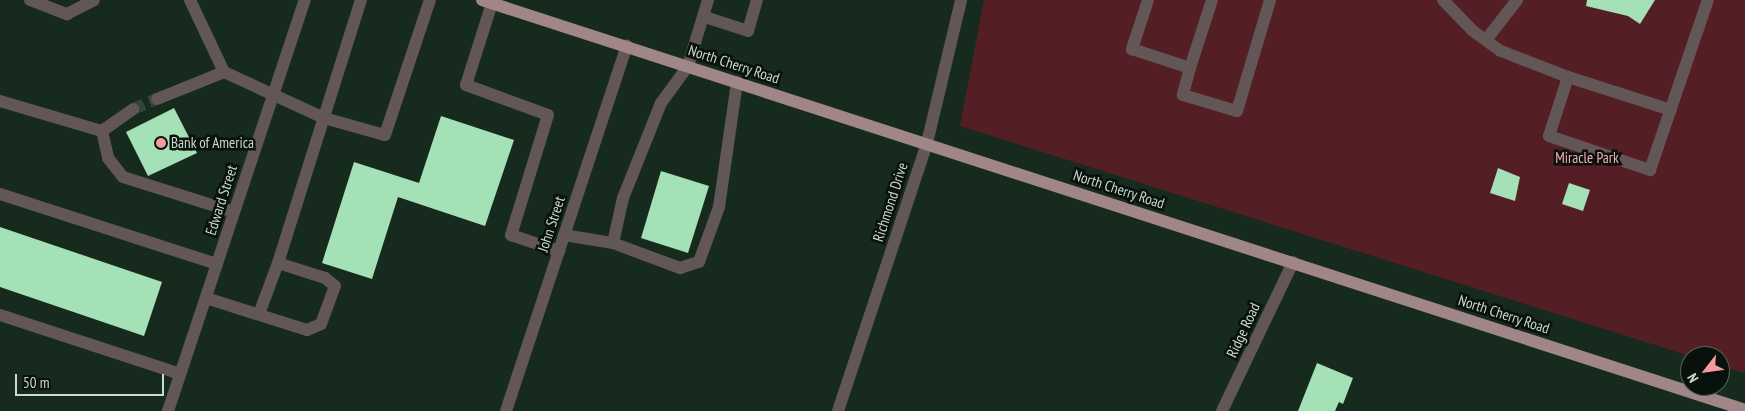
<!DOCTYPE html>
<html>
<head>
<meta charset="utf-8">
<style>
	body { margin:0 }
	#map { position:relative; width:1745px; height:411px; overflow:hidden; background:#162b1d; font-family:"PT Sans Narrow",sans-serif }
	div>[style] { position:absolute }
	.green>* { inset:0; background:#531e24 }
	.building>* { inset:0; background:#a4e1b6 }
	.minor-tunnel>* { height:12px; margin-top:-6px; transform-origin:0; background:repeating-linear-gradient(90deg,#314538 0 12px,transparent 0 18px) }
	.minor>* { height:12px; margin:-6px; padding:0 6px; transform-origin:6px; border-radius:6px; background:#635656 }
	.major>* { height:12px; margin:-6px; padding:0 6px; transform-origin:6px; border-radius:6px; background:#a08686 }
	.dots>* { width:14px; height:14px; translate:-50% -50%; box-sizing:border-box; border:2px solid #08110b; border-radius:50% }
	span { translate:-50% -50%; white-space:nowrap; text-align:center; line-height:1.15; -webkit-text-stroke:5px #08110b; paint-order:stroke }
	.street-label { font-size:15px; color:#ccd9cf }
	.poi-label { font-size:15px; color:#ccd9cf }
	.left { translate:0 -50%; text-align:left }
	.park-label { font-size:15px; color:#fbabb0 }
	.north { position:absolute; left:1680px; top:346px; width:50px; height:50px; box-sizing:border-box; background:#08110b; border:1px solid #566159; border-radius:50%; rotate:240deg; font-size:14px; font-weight:700; line-height:20px; text-align:center; color:#ccd9cf }
	.north::after { content:''; display:block; margin:auto; width:18px; height:22px; background:#f49aa0; clip-path:polygon(50% 0,100% 100%,50% 72%,0 100%) }
	.scale { position:absolute; left:15px; top:374px; width:149px; height:22px; box-sizing:border-box; border:2px solid #ccd9cf; border-top:0; padding-left:6px; font-size:15px; line-height:18px; white-space:nowrap; color:#ccd9cf; -webkit-text-stroke:4px #08110b; paint-order:stroke }
</style>
</head>
<body>
<div id="map">
	<div class="green">
		<i style="clip-path:polygon(984px 0,1745px 0,1745px 373px,1720px 366px,1720px 356px,1690px 356px,960px 126px)"></i>
	</div>
	<div class="building">
		<i style="clip-path:polygon(1587px 0,1655px 0,1640px 24px,1628px 16px,1586px 6px)"></i>
		<i style="clip-path:polygon(174px 108px,197px 153px,148px 176px,126px 132px)"></i>
		<i style="clip-path:polygon(441px 116px,514px 140px,485px 226px,398px 197px,372px 279px,322px 263px,354px 162px,419px 183px)"></i>
		<i style="clip-path:polygon(1498px 168px,1520px 177px,1515px 201px,1490px 193px)"></i>
		<i style="clip-path:polygon(661px 171px,709px 186px,688px 253px,641px 238px)"></i>
		<i style="clip-path:polygon(1569px 183px,1590px 190px,1583px 211px,1562px 204px)"></i>
		<i style="clip-path:polygon(0 227px,162px 282px,144px 336px,0 287px)"></i>
		<i style="clip-path:polygon(1317px 363px,1353px 378px,1343px 404px,1339px 402px,1335px 411px,1298px 411px)"></i>
	</div>
	<div class="minor-tunnel">
		<i style="left:133px;top:109px;width:26px;rotate:-23deg"></i>
	</div>
	<div class="minor">
		<i style="left:30px;top:0;width:40px;rotate:21deg"></i>
		<i style="left:67px;top:14px;width:30px;rotate:-27deg"></i>
		<i style="left:190px;top:0;width:80px;rotate:64.7deg"></i>
		<i style="left:224px;top:72px;width:110px;rotate:24.7deg"></i>
		<i style="left:324px;top:118px;width:63px;rotate:15.6deg"></i>
		<i style="left:385px;top:135px;width:142px;rotate:-71.6deg"></i>
		<i style="left:708px;top:0;width:69px;rotate:106.9deg"></i>
		<i style="left:688px;top:66px;width:46px;rotate:126.1deg"></i>
		<i style="left:661px;top:103px;width:102px;rotate:111.8deg"></i>
		<i style="left:623px;top:198px;width:46px;rotate:102.5deg"></i>
		<i style="left:613px;top:243px;width:72px;rotate:20.5deg"></i>
		<i style="left:680px;top:268px;width:20px;rotate:-18deg"></i>
		<i style="left:699px;top:262px;width:59px;rotate:-70deg"></i>
		<i style="left:719px;top:207px;width:126px;rotate:-81.8deg"></i>
		<i style="left:1148px;top:0;width:52px;rotate:108.1deg"></i>
		<i style="left:1132px;top:49px;width:61px;rotate:18.1deg"></i>
		<i style="left:1190px;top:68px;width:28px;rotate:105deg"></i>
		<i style="left:1183px;top:95px;width:56px;rotate:16.5deg"></i>
		<i style="left:1237px;top:111px;width:116px;rotate:-73.4deg"></i>
		<i style="left:1443px;top:0;width:43px;rotate:45.9deg"></i>
		<i style="left:1473px;top:31px;width:34px;rotate:36deg"></i>
		<i style="left:1501px;top:51px;width:72px;rotate:21.2deg"></i>
		<i style="left:492px;top:3px;width:86px;rotate:107.6deg"></i>
		<i style="left:466px;top:85px;width:87px;rotate:20.1deg"></i>
		<i style="left:548px;top:115px;width:126px;rotate:107.1deg"></i>
		<i style="left:511px;top:235px;width:51px;rotate:18.4deg"></i>
		<i style="left:705px;top:17px;width:45px;rotate:18deg"></i>
		<i style="left:748px;top:31px;width:32px;rotate:-74deg"></i>
		<i style="left:1486px;top:40px;width:51px;rotate:-52.2deg"></i>
		<i style="left:1190px;top:68px;width:71px;rotate:-72.1deg"></i>
		<i style="left:157px;top:99px;width:72px;rotate:-21.9deg"></i>
		<i style="left:0;top:101px;width:106px;rotate:16.4deg"></i>
		<i style="left:1671px;top:110px;width:108px;rotate:-162.2deg"></i>
		<i style="left:1568px;top:77px;width:62px;rotate:107.9deg"></i>
		<i style="left:1549px;top:136px;width:107px;rotate:18.6deg"></i>
		<i style="left:1650px;top:170px;width:180px;rotate:-71.2deg"></i>
		<i style="left:102px;top:131px;width:28px;rotate:77deg"></i>
		<i style="left:108px;top:158px;width:24px;rotate:52deg"></i>
		<i style="left:123px;top:177px;width:116px;rotate:17.5deg"></i>
		<i style="left:102px;top:131px;width:38px;rotate:-35deg"></i>
		<i style="left:0;top:194px;width:228px;rotate:17.9deg"></i>
		<i style="left:564px;top:235px;width:50px;rotate:9.3deg"></i>
		<i style="left:206px;top:298px;width:106px;rotate:17.6deg"></i>
		<i style="left:307px;top:330px;width:15px;rotate:-23deg"></i>
		<i style="left:321px;top:324px;width:40px;rotate:-69.8deg"></i>
		<i style="left:335px;top:286px;width:13px;rotate:-141deg"></i>
		<i style="left:325px;top:278px;width:49px;rotate:-162.3deg"></i>
		<i style="left:278px;top:263px;width:276px;rotate:-72.5deg"></i>
		<i style="left:259px;top:314px;width:54px;rotate:-69.6deg"></i>
		<i style="left:0;top:315px;width:189px;rotate:18.1deg"></i>
		<i style="left:168px;top:411px;width:433px;rotate:-71.6deg"></i>
		<i style="left:506px;top:411px;width:385px;rotate:-71.7deg"></i>
		<i style="left:838px;top:411px;width:282px;rotate:-71.6deg"></i>
		<i style="left:927px;top:143px;width:147px;rotate:-76.6deg"></i>
		<i style="left:1222px;top:411px;width:165px;rotate:-64.5deg"></i>
	</div>
	<div class="major">
		<i style="left:482px;top:0;width:1328px;rotate:17.98deg"></i>
	</div>
	<div class="dots">
		<i style="left:161px;top:143px;background:#f49aa0"></i>
	</div>
	<div class="street-label">
		<span style="left:734px;top:64px;rotate:18deg">North Cherry Road</span>
		<span style="left:1119px;top:189px;rotate:18deg">North Cherry Road</span>
		<span style="left:221px;top:200px;rotate:-72deg">Edward Street</span>
		<span style="left:890px;top:202px;rotate:-72deg">Richmond Drive</span>
		<span style="left:551px;top:224px;rotate:-72deg">John Street</span>
		<span style="left:1504px;top:314px;rotate:18deg">North Cherry Road</span>
		<span style="left:1243px;top:330px;rotate:-65deg">Ridge Road</span>
	</div>
	<div class="poi-label">
		<span class="left" style="left:171px;top:143px">Bank of America</span>
	</div>
	<div class="park-label">
		<span style="left:1587px;top:158px">Miracle Park</span>
	</div>
	<div class="north">N</div>
	<div class="scale">50 m</div>
</div>
</body>
</html>
